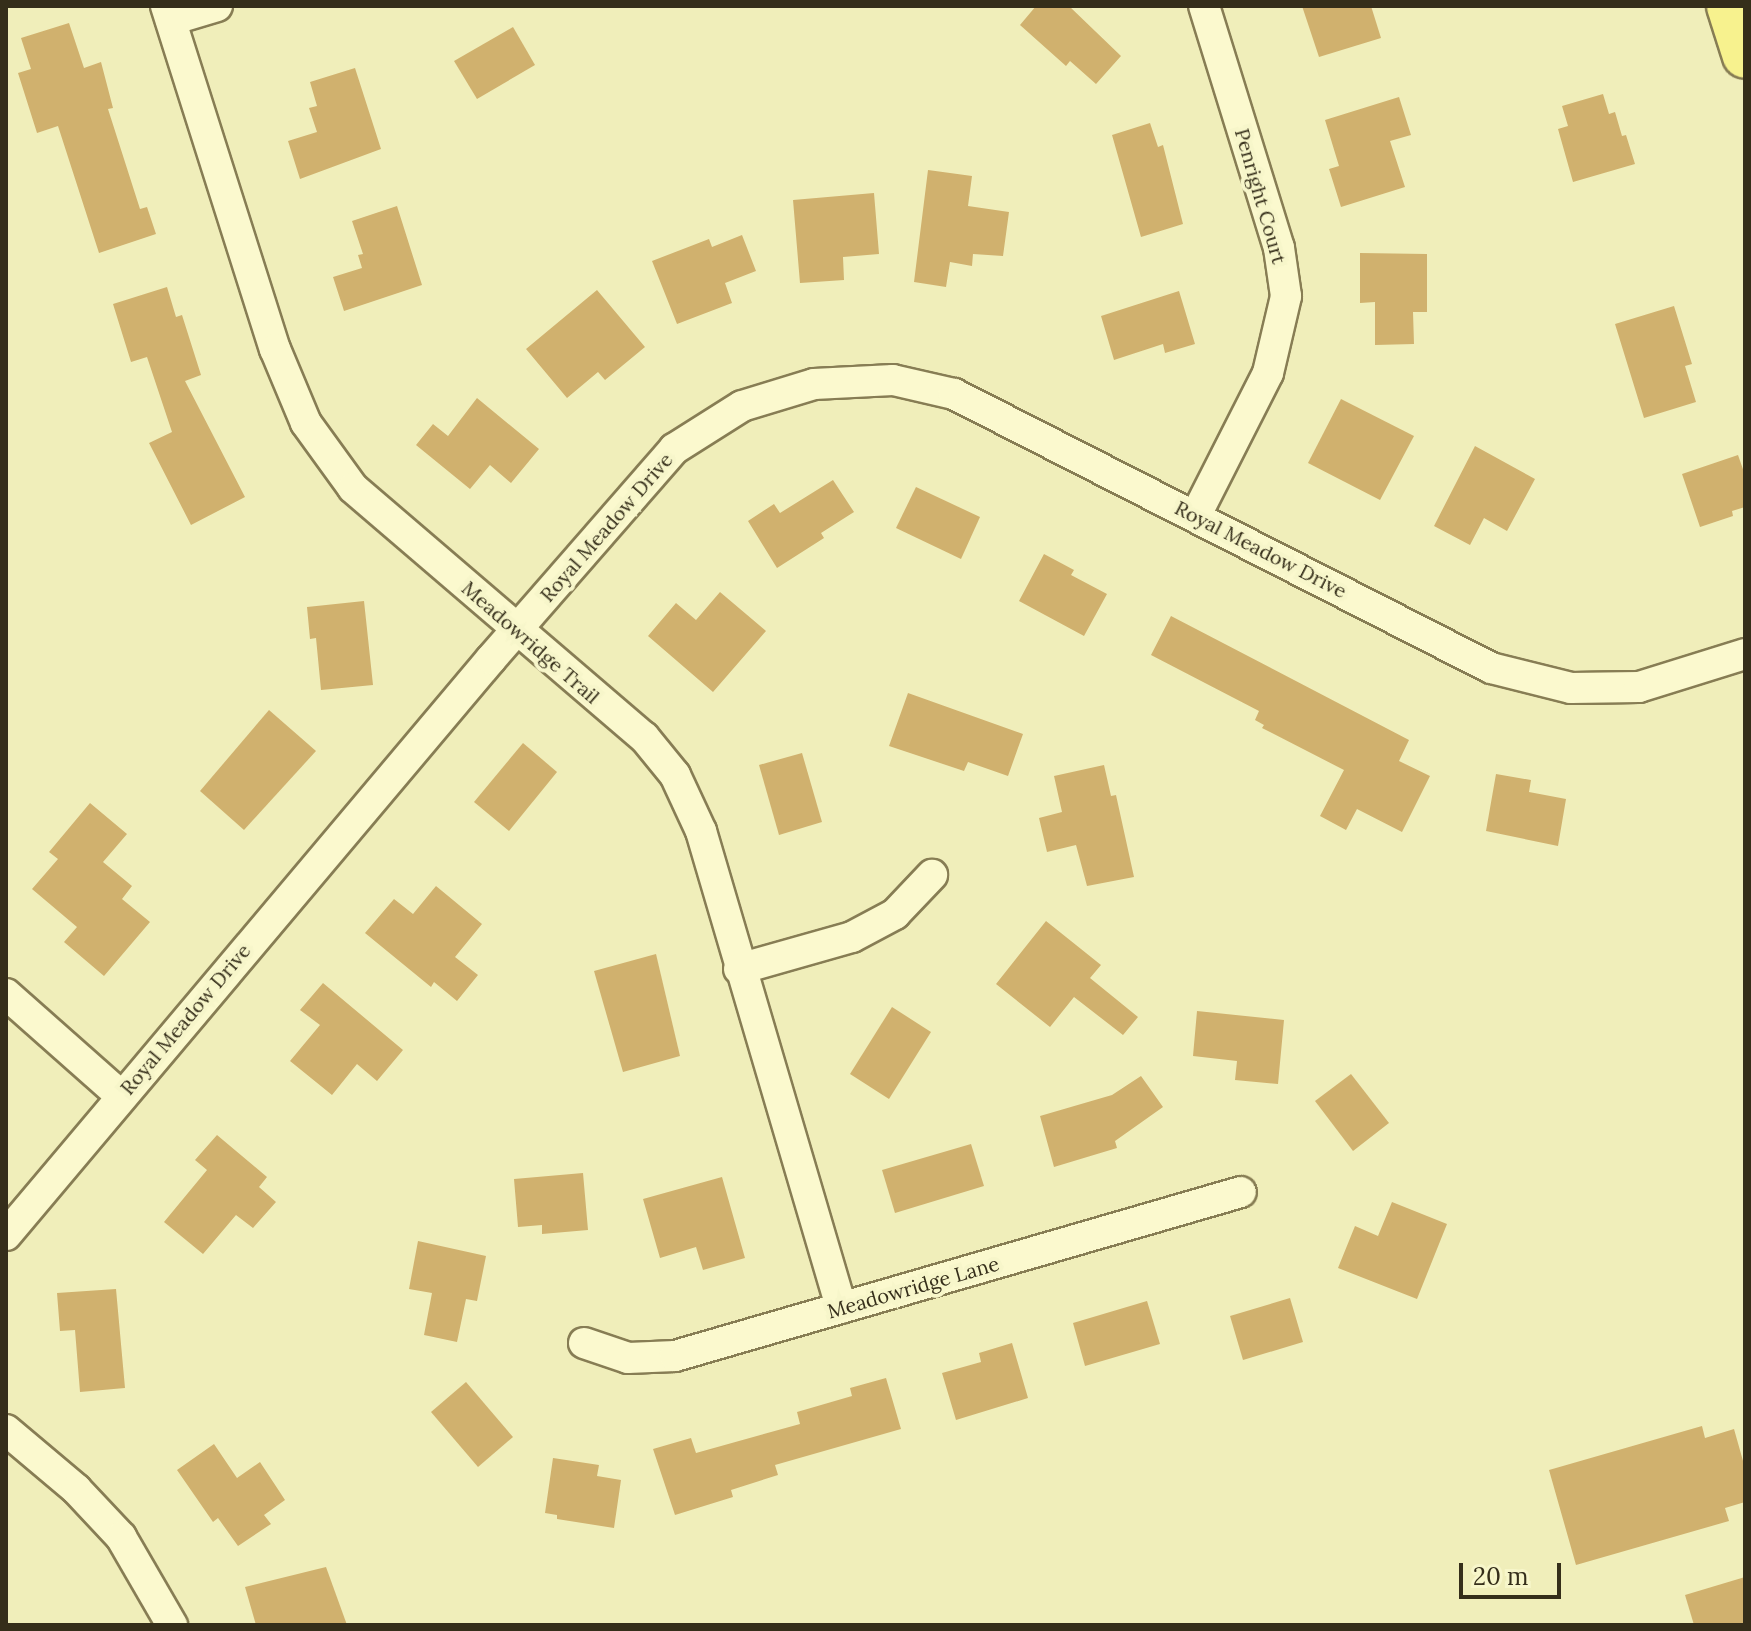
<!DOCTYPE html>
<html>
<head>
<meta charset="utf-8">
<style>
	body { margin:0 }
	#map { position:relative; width:1751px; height:1631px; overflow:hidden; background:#f0eeba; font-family:Lora,serif }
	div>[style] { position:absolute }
	.building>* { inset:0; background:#d0b16e }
	.roads { filter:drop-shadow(2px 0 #877d54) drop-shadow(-2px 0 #877d54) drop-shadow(0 2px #877d54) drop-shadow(0 -2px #877d54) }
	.minor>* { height:30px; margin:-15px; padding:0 15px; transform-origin:15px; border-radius:15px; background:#fbf9ce }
	.primary>* { height:44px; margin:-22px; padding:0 22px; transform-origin:22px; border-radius:22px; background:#f7f28e }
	span { translate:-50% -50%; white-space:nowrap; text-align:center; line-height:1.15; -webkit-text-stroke:8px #f7f6ca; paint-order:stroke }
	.street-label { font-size:20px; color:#352e1a }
	.frame { position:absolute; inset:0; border:8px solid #352e1a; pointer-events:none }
	.scale { position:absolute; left:1459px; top:1563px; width:102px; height:36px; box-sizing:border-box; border:4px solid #352e1a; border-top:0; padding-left:10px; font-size:24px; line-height:28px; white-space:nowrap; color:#352e1a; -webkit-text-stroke:6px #f7f6ca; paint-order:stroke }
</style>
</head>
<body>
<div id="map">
	<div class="building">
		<i style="clip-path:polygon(1036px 6px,1069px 6px,1121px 56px,1096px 84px,1070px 61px,1066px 66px,1020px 25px)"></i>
		<i style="clip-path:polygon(1302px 6px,1371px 6px,1381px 38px,1319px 57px)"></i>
		<i style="clip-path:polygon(69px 23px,84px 68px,101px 62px,113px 108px,108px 109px,140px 209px,147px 207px,156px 234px,99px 253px,58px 126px,37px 133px,18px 73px,31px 69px,21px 38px)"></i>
		<i style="clip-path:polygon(513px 27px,535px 65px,477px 99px,454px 61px)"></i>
		<i style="clip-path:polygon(355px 68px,381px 149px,300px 179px,288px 141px,317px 132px,309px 108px,317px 106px,310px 82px)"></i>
		<i style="clip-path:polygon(1603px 94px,1609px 114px,1615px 112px,1622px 136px,1626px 135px,1635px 164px,1573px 182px,1558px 129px,1568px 126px,1562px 106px)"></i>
		<i style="clip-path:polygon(1399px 97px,1411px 135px,1390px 141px,1405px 187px,1341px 207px,1329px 169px,1339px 166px,1325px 120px)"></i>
		<i style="clip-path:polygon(1150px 123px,1158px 147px,1163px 145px,1183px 224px,1141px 237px,1112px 135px)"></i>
		<i style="clip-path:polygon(928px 170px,972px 176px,968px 206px,1009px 212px,1003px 256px,973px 254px,972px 266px,950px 262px,946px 287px,914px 282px)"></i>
		<i style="clip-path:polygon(874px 193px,879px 254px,843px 257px,844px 280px,800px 283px,793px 200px)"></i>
		<i style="clip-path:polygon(397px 206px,422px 285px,344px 311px,333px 277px,362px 268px,358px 255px,363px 254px,352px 221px)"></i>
		<i style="clip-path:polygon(742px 235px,756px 271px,725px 283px,732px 303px,677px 324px,652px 261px,709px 239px,712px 247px)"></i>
		<i style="clip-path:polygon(1360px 253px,1427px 254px,1427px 312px,1413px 312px,1414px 344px,1375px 345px,1375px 302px,1360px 303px)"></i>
		<i style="clip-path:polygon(167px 287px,176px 317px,182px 315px,201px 375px,185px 381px,245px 497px,191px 525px,149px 443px,172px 432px,147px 357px,131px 362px,113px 304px)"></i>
		<i style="clip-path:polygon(597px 290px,645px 347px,605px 380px,598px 372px,567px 398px,526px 349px)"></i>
		<i style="clip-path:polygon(1179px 291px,1195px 344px,1165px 353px,1163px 344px,1114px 360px,1101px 316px)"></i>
		<i style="clip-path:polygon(1674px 306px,1692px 364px,1685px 366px,1696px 402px,1644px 418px,1615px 324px)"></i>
		<i style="clip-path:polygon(477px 398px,539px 449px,511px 483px,490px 465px,470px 489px,416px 445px,433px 424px,448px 436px)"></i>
		<i style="clip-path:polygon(1341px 399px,1414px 436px,1380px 500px,1308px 463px)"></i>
		<i style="clip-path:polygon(1475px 446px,1535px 479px,1507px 531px,1484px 518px,1470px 545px,1434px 526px)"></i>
		<i style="clip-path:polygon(1738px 455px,1745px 475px,1745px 507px,1732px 511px,1733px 516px,1700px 527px,1682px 474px)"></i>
		<i style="clip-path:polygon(833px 480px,854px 512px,821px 533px,824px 538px,777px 568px,748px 521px,774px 504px,780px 513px)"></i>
		<i style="clip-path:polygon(916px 487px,980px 517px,961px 559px,896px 528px)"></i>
		<i style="clip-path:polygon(1044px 554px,1074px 570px,1071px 575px,1107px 594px,1084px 636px,1019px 601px)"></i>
		<i style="clip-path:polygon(720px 592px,766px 631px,713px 692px,648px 636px,676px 603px,696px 620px)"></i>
		<i style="clip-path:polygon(364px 601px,373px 685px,321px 690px,316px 638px,310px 639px,307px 607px)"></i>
		<i style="clip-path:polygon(1171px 616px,1409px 740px,1399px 761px,1430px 776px,1402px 832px,1357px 809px,1346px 830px,1320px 816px,1344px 770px,1262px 728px,1264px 725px,1255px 720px,1259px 711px,1151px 655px)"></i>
		<i style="clip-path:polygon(908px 693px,1023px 734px,1008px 776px,968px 762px,964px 771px,889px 746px)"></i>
		<i style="clip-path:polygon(269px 710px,316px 751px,244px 830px,200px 791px)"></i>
		<i style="clip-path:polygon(523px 743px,557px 772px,509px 831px,474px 802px)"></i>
		<i style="clip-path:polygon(802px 753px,822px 822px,779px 835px,759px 765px)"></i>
		<i style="clip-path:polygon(1104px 765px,1111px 796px,1116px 795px,1134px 877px,1087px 886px,1076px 845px,1047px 852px,1039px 818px,1062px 812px,1054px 776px)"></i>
		<i style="clip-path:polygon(1496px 774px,1531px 780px,1529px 792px,1566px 799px,1558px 846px,1486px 831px)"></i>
		<i style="clip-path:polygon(90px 803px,127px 834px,103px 862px,132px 886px,122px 899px,150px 922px,104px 976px,64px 942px,77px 927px,32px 889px,58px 859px,49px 852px)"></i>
		<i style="clip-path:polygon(436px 886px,482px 924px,455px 957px,478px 975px,457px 1001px,434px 982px,431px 987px,365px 933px,394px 899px,413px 914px)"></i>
		<i style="clip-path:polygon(1046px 921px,1101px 965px,1090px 978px,1138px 1017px,1123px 1035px,1074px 997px,1050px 1027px,996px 984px)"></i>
		<i style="clip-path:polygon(656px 954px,680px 1056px,623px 1072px,594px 971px)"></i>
		<i style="clip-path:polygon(323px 983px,403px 1050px,377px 1081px,357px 1064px,332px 1095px,290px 1061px,320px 1025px,300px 1010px)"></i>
		<i style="clip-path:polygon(892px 1007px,931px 1032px,889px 1099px,850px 1074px)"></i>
		<i style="clip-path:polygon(1197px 1011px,1284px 1020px,1278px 1084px,1235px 1080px,1237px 1061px,1193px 1056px)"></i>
		<i style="clip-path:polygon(1351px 1074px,1389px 1123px,1353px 1151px,1315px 1101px)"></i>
		<i style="clip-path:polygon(1141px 1076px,1163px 1107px,1115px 1141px,1117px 1148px,1054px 1167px,1040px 1116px,1112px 1095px)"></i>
		<i style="clip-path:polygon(217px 1135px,267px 1177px,259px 1187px,276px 1202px,253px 1228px,236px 1215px,203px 1254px,164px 1222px,207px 1170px,195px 1160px)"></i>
		<i style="clip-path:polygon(971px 1144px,984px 1186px,895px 1213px,882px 1170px)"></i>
		<i style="clip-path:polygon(583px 1173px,588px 1230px,542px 1234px,542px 1225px,518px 1227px,514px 1179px)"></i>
		<i style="clip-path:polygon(722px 1177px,745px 1258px,703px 1270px,696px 1247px,660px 1258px,643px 1199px)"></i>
		<i style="clip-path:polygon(1392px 1202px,1447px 1224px,1417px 1299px,1338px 1268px,1355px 1226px,1378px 1236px)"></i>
		<i style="clip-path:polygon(418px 1241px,486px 1256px,477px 1301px,466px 1299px,457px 1342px,424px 1335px,432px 1293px,409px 1289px)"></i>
		<i style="clip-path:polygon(116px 1289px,125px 1388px,80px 1392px,75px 1330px,60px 1331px,57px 1293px)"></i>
		<i style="clip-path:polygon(1290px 1298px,1303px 1342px,1243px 1360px,1230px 1316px)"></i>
		<i style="clip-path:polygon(1147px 1301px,1160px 1344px,1085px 1366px,1073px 1323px)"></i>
		<i style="clip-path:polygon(1012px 1343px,1028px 1398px,956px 1420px,942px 1373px,981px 1362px,979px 1353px)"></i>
		<i style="clip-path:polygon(886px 1378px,901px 1429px,775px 1465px,778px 1475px,731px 1490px,733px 1497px,675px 1515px,653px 1449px,691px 1438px,696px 1453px,800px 1424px,797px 1412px,852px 1396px,850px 1388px)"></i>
		<i style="clip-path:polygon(466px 1382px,513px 1437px,478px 1467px,431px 1412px)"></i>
		<i style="clip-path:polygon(1702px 1426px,1705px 1438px,1734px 1429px,1745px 1468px,1745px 1502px,1725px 1508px,1729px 1521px,1576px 1565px,1549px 1470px)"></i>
		<i style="clip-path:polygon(214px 1444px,237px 1478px,260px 1462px,285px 1500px,264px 1515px,271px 1524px,238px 1546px,218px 1518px,213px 1522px,177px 1470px)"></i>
		<i style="clip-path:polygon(553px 1458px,599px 1465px,597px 1476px,621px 1480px,614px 1528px,557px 1519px,557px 1515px,545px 1513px)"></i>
		<i style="clip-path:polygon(326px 1567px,347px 1625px,256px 1625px,245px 1587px)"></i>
		<i style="clip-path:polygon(1745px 1577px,1745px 1625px,1694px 1625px,1685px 1595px)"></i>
	</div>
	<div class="roads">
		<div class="minor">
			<i style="left:166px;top:6px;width:360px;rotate:72.4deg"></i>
			<i style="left:275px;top:349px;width:80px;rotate:67.3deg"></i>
			<i style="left:306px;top:423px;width:80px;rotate:54.1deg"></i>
			<i style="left:353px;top:488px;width:383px;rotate:40.6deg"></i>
			<i style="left:644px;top:737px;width:49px;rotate:50.8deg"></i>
			<i style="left:675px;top:775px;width:62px;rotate:65.1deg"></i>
			<i style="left:701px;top:831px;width:497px;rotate:73.6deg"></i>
			<i style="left:171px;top:20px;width:48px;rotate:-16.9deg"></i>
			<i style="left:1196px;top:515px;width:159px;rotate:-63.1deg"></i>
			<i style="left:1268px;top:373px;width:79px;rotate:-76.8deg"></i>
			<i style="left:1286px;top:296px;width:49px;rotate:-98.3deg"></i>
			<i style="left:1279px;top:248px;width:253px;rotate:-107.2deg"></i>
			<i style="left:739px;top:969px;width:117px;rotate:-15.8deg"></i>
			<i style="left:852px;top:937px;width:49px;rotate:-28.1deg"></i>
			<i style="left:895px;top:914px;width:54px;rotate:-46.5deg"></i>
			<i style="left:6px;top:994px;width:152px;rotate:41.5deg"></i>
			<i style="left:6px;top:1235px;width:753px;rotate:-49.9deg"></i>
			<i style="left:491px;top:659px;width:279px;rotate:-48.9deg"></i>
			<i style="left:674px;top:449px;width:80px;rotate:-32.3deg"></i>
			<i style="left:742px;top:406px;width:75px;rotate:-17deg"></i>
			<i style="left:814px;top:384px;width:79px;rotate:-2.9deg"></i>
			<i style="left:893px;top:380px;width:63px;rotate:12.9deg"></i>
			<i style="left:954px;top:394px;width:603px;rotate:27.03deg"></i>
			<i style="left:1491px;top:668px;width:82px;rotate:14deg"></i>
			<i style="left:1571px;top:688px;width:68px;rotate:-0.8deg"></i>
			<i style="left:1639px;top:687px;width:111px;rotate:-17.3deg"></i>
			<i style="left:584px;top:1343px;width:46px;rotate:18.8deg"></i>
			<i style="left:628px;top:1358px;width:47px;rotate:-2.4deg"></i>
			<i style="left:675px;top:1356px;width:589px;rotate:-16.16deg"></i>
			<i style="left:6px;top:1430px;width:92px;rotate:40.1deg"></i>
			<i style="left:76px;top:1489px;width:66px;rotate:46.8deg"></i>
			<i style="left:121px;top:1537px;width:102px;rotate:59.9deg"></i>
		</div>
		<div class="primary">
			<i style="left:1729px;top:6px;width:52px;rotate:72.3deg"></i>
		</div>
	</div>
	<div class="street-label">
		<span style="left:1261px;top:196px;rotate:74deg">Penright Court</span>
		<span style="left:606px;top:527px;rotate:-49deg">Royal Meadow Drive</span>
		<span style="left:1261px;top:549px;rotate:27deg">Royal Meadow Drive</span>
		<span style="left:531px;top:642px;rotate:41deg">Meadowridge Trail</span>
		<span style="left:185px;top:1019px;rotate:-50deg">Royal Meadow Drive</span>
		<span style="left:913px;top:1287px;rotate:-16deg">Meadowridge Lane</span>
	</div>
	<div class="frame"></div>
	<div class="scale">20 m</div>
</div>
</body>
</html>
